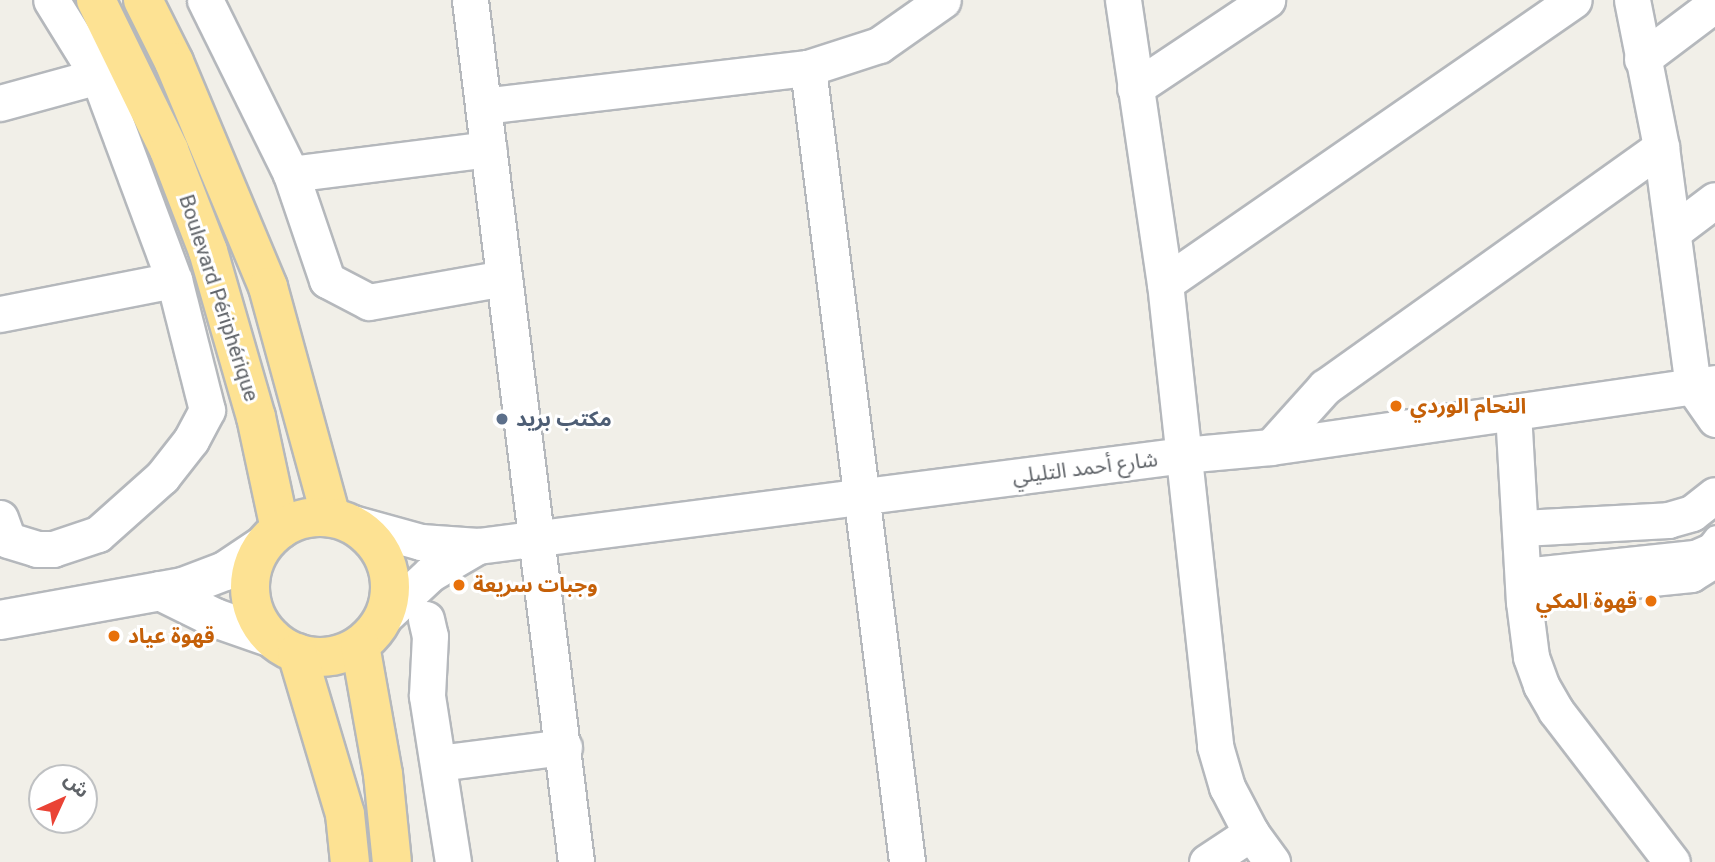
<!DOCTYPE html>
<html>
<head>
<meta charset="utf-8">
<style>
	body { margin:0 }
	#map { position:relative; width:1715px; height:862px; overflow:hidden; background:#f1efe8; font-family:Roboto,"Noto Sans Arabic",sans-serif }
	div>[style] { position:absolute }
	.roads { filter:drop-shadow(2px 0 #b5b8bc) drop-shadow(-2px 0 #b5b8bc) drop-shadow(0 2px #b5b8bc) drop-shadow(0 -2px #b5b8bc) }
	.lane>* { height:18px; margin:-9px; padding:0 9px; transform-origin:9px; border-radius:9px; background:#fff }
	.street>* { height:35px; margin:-17.5px; padding:0 17.5px; transform-origin:17.5px; border-radius:17.5px; background:#fff }
	.secondary>* { height:38px; margin:-19px; padding:0 19px; transform-origin:19px; border-radius:19px; background:#fff }
	.highway>* { height:38px; margin:-19px; padding:0 19px; transform-origin:19px; border-radius:19px; background:#fde293 }
	.highway>.ring { margin:-19px; padding:0; box-sizing:content-box; background:none; border:38px solid #fde293; border-radius:50% }
	.dots>* { width:19px; height:19px; translate:-50% -50%; box-sizing:border-box; border:4px solid #fff; border-radius:50% }
	span { translate:-50% -50%; white-space:nowrap; text-align:center; line-height:1.15; -webkit-text-stroke:6px #fff; paint-order:stroke }
	.street-label { font-size:21px; color:#5f6368 }
	.food-label { font-size:21px; color:#c56008; font-weight:700 }
	.left { translate:0 -50%; text-align:left }
	.right { translate:-100% -50%; text-align:right }
	.service-label { font-size:21px; color:#4e5e75; font-weight:700 }
	.north { position:absolute; left:28px; top:764px; width:70px; height:70px; box-sizing:border-box; background:#fff; border:2px solid #bfc1c3; border-radius:50%; rotate:45deg; font-size:19px; font-weight:700; line-height:28px; text-align:center; color:#5f6368 }
	.north::after { content:''; display:block; margin:auto; width:24px; height:32px; background:#ea4335; clip-path:polygon(50% 0,100% 100%,50% 72%,0 100%) }
</style>
</head>
<body>
<div id="map">
	<div class="roads">
		<div class="lane">
			<i style="left:1523px;top:568px;width:172px;rotate:-6deg"></i>
			<i style="left:1694px;top:550px;width:15px;rotate:-23deg"></i>
			<i style="left:1708px;top:544px;width:11px;rotate:-52deg"></i>
		</div>
		<div class="street">
			<i style="left:205px;top:0;width:194px;rotate:63.7deg"></i>
			<i style="left:291px;top:174px;width:112px;rotate:71.2deg"></i>
			<i style="left:327px;top:280px;width:47px;rotate:27.6deg"></i>
			<i style="left:369px;top:302px;width:137px;rotate:-10.1deg"></i>
			<i style="left:470px;top:0;width:868px;rotate:82.99deg"></i>
			<i style="left:1123px;top:0;width:286px;rotate:81.6deg"></i>
			<i style="left:1165px;top:283px;width:466px;rotate:83.8deg"></i>
			<i style="left:1215px;top:746px;width:43px;rotate:73.7deg"></i>
			<i style="left:1227px;top:787px;width:52px;rotate:62.4deg"></i>
			<i style="left:1251px;top:833px;width:36px;rotate:54deg"></i>
			<i style="left:1632px;top:0;width:150px;rotate:78.8deg"></i>
			<i style="left:1661px;top:147px;width:242px;rotate:82.4deg"></i>
			<i style="left:1693px;top:387px;width:39px;rotate:55deg"></i>
			<i style="left:1642px;top:59px;width:91px;rotate:-37deg"></i>
			<i style="left:808px;top:68px;width:800px;rotate:82.89deg"></i>
			<i style="left:1135px;top:88px;width:159px;rotate:-33.7deg"></i>
			<i style="left:0;top:103px;width:102px;rotate:-15.4deg"></i>
			<i style="left:483px;top:106px;width:327px;rotate:-6.7deg"></i>
			<i style="left:808px;top:68px;width:75px;rotate:-17.9deg"></i>
			<i style="left:879px;top:45px;width:78px;rotate:-35.1deg"></i>
			<i style="left:291px;top:174px;width:199px;rotate:-7.2deg"></i>
			<i style="left:1674px;top:231px;width:51px;rotate:-37.1deg"></i>
			<i style="left:1165px;top:283px;width:497px;rotate:-34.7deg"></i>
			<i style="left:0;top:314px;width:177px;rotate:-11.1deg"></i>
			<i style="left:1513px;top:412px;width:190px;rotate:86.7deg"></i>
			<i style="left:1524px;top:602px;width:55px;rotate:82.7deg"></i>
			<i style="left:1531px;top:657px;width:30px;rotate:70deg"></i>
			<i style="left:1541px;top:685px;width:30px;rotate:60deg"></i>
			<i style="left:1556px;top:711px;width:190px;rotate:52.5deg"></i>
			<i style="left:1271px;top:447px;width:81px;rotate:-48deg"></i>
			<i style="left:1325px;top:387px;width:413px;rotate:-35.5deg"></i>
			<i style="left:0;top:518px;width:23px;rotate:70deg"></i>
			<i style="left:8px;top:540px;width:30px;rotate:17deg"></i>
			<i style="left:37px;top:549px;width:16px"></i>
			<i style="left:53px;top:549px;width:47px;rotate:-18.4deg"></i>
			<i style="left:98px;top:534px;width:86px;rotate:-41.7deg"></i>
			<i style="left:162px;top:477px;width:47px;rotate:-51.9deg"></i>
			<i style="left:191px;top:440px;width:34px;rotate:-62deg"></i>
			<i style="left:207px;top:410px;width:134px;rotate:-104.2deg"></i>
			<i style="left:174px;top:280px;width:218px;rotate:-110.4deg"></i>
			<i style="left:98px;top:76px;width:89px;rotate:-121.7deg"></i>
			<i style="left:349px;top:522px;width:75px;rotate:15.5deg"></i>
			<i style="left:421px;top:542px;width:57px;rotate:4deg"></i>
			<i style="left:478px;top:546px;width:711px;rotate:-7.35deg"></i>
			<i style="left:1183px;top:455px;width:88px;rotate:-5.2deg"></i>
			<i style="left:1271px;top:447px;width:449px;rotate:-8.2deg"></i>
			<i style="left:1522px;top:528px;width:146px;rotate:-3.1deg"></i>
			<i style="left:1668px;top:520px;width:25px;rotate:-16deg"></i>
			<i style="left:1692px;top:513px;width:29px;rotate:-38deg"></i>
			<i style="left:1524px;top:591px;width:168px;rotate:-5.8deg"></i>
			<i style="left:1691px;top:574px;width:28px;rotate:-32deg"></i>
			<i style="left:384px;top:617px;width:63px;rotate:-43.1deg"></i>
			<i style="left:430px;top:574px;width:56px;rotate:-30.3deg"></i>
			<i style="left:426px;top:619px;width:17px;rotate:77deg"></i>
			<i style="left:430px;top:636px;width:60px;rotate:92.9deg"></i>
			<i style="left:427px;top:696px;width:168px;rotate:81.1deg"></i>
			<i style="left:439px;top:763px;width:126px;rotate:-7.3deg"></i>
			<i style="left:1207px;top:862px;width:53px;rotate:-33.4deg"></i>
		</div>
		<div class="secondary">
			<i style="left:160px;top:591px;width:61px;rotate:26.1deg"></i>
			<i style="left:215px;top:618px;width:60px;rotate:19.3deg"></i>
			<i style="left:0;top:620px;width:186px;rotate:-10.2deg"></i>
			<i style="left:183px;top:587px;width:45px;rotate:-20.9deg"></i>
			<i style="left:225px;top:571px;width:43px;rotate:-33.7deg"></i>
		</div>
		<div class="highway">
			<i style="left:96px;top:0;width:167px;rotate:64deg"></i>
			<i style="left:169px;top:150px;width:108px;rotate:68.9deg"></i>
			<i style="left:208px;top:251px;width:173px;rotate:73.9deg"></i>
			<i style="left:256px;top:417px;width:115px;rotate:77.9deg"></i>
			<i style="left:143px;top:0;width:69px;rotate:63.4deg"></i>
			<i style="left:174px;top:62px;width:244px;rotate:67.3deg"></i>
			<i style="left:268px;top:287px;width:238px;rotate:74.7deg"></i>
			<i class="ring" style="left:250px;top:517px;width:102px;height:102px"></i>
			<i style="left:360px;top:645px;width:131px;rotate:79.9deg"></i>
			<i style="left:383px;top:774px;width:88px;rotate:84.2deg"></i>
			<i style="left:297px;top:653px;width:168px;rotate:73.4deg"></i>
			<i style="left:345px;top:814px;width:48px;rotate:84.1deg"></i>
		</div>
	</div>
	<div class="dots">
		<i style="left:1396px;top:406px;background:#e8710a"></i>
		<i style="left:502px;top:419px;background:#5c6f8a"></i>
		<i style="left:459px;top:585px;background:#e8710a"></i>
		<i style="left:1651px;top:601px;background:#e8710a"></i>
		<i style="left:114px;top:636px;background:#e8710a"></i>
	</div>
	<div class="street-label">
		<span style="left:219px;top:298px;rotate:72deg">Boulevard Périphérique</span>
		<span style="left:1085px;top:468px;rotate:-7deg">شارع أحمد التليلي</span>
	</div>
	<div class="food-label">
		<span class="left" style="left:1410px;top:406px">النحام الوردي</span>
		<span class="left" style="left:473px;top:585px">وجبات سريعة</span>
		<span class="right" style="left:1637px;top:601px">قهوة المكي</span>
		<span class="left" style="left:128px;top:636px">قهوة عياد</span>
	</div>
	<div class="service-label">
		<span class="left" style="left:516px;top:419px">مكتب بريد</span>
	</div>
	<div class="north">ش</div>
</div>
</body>
</html>
